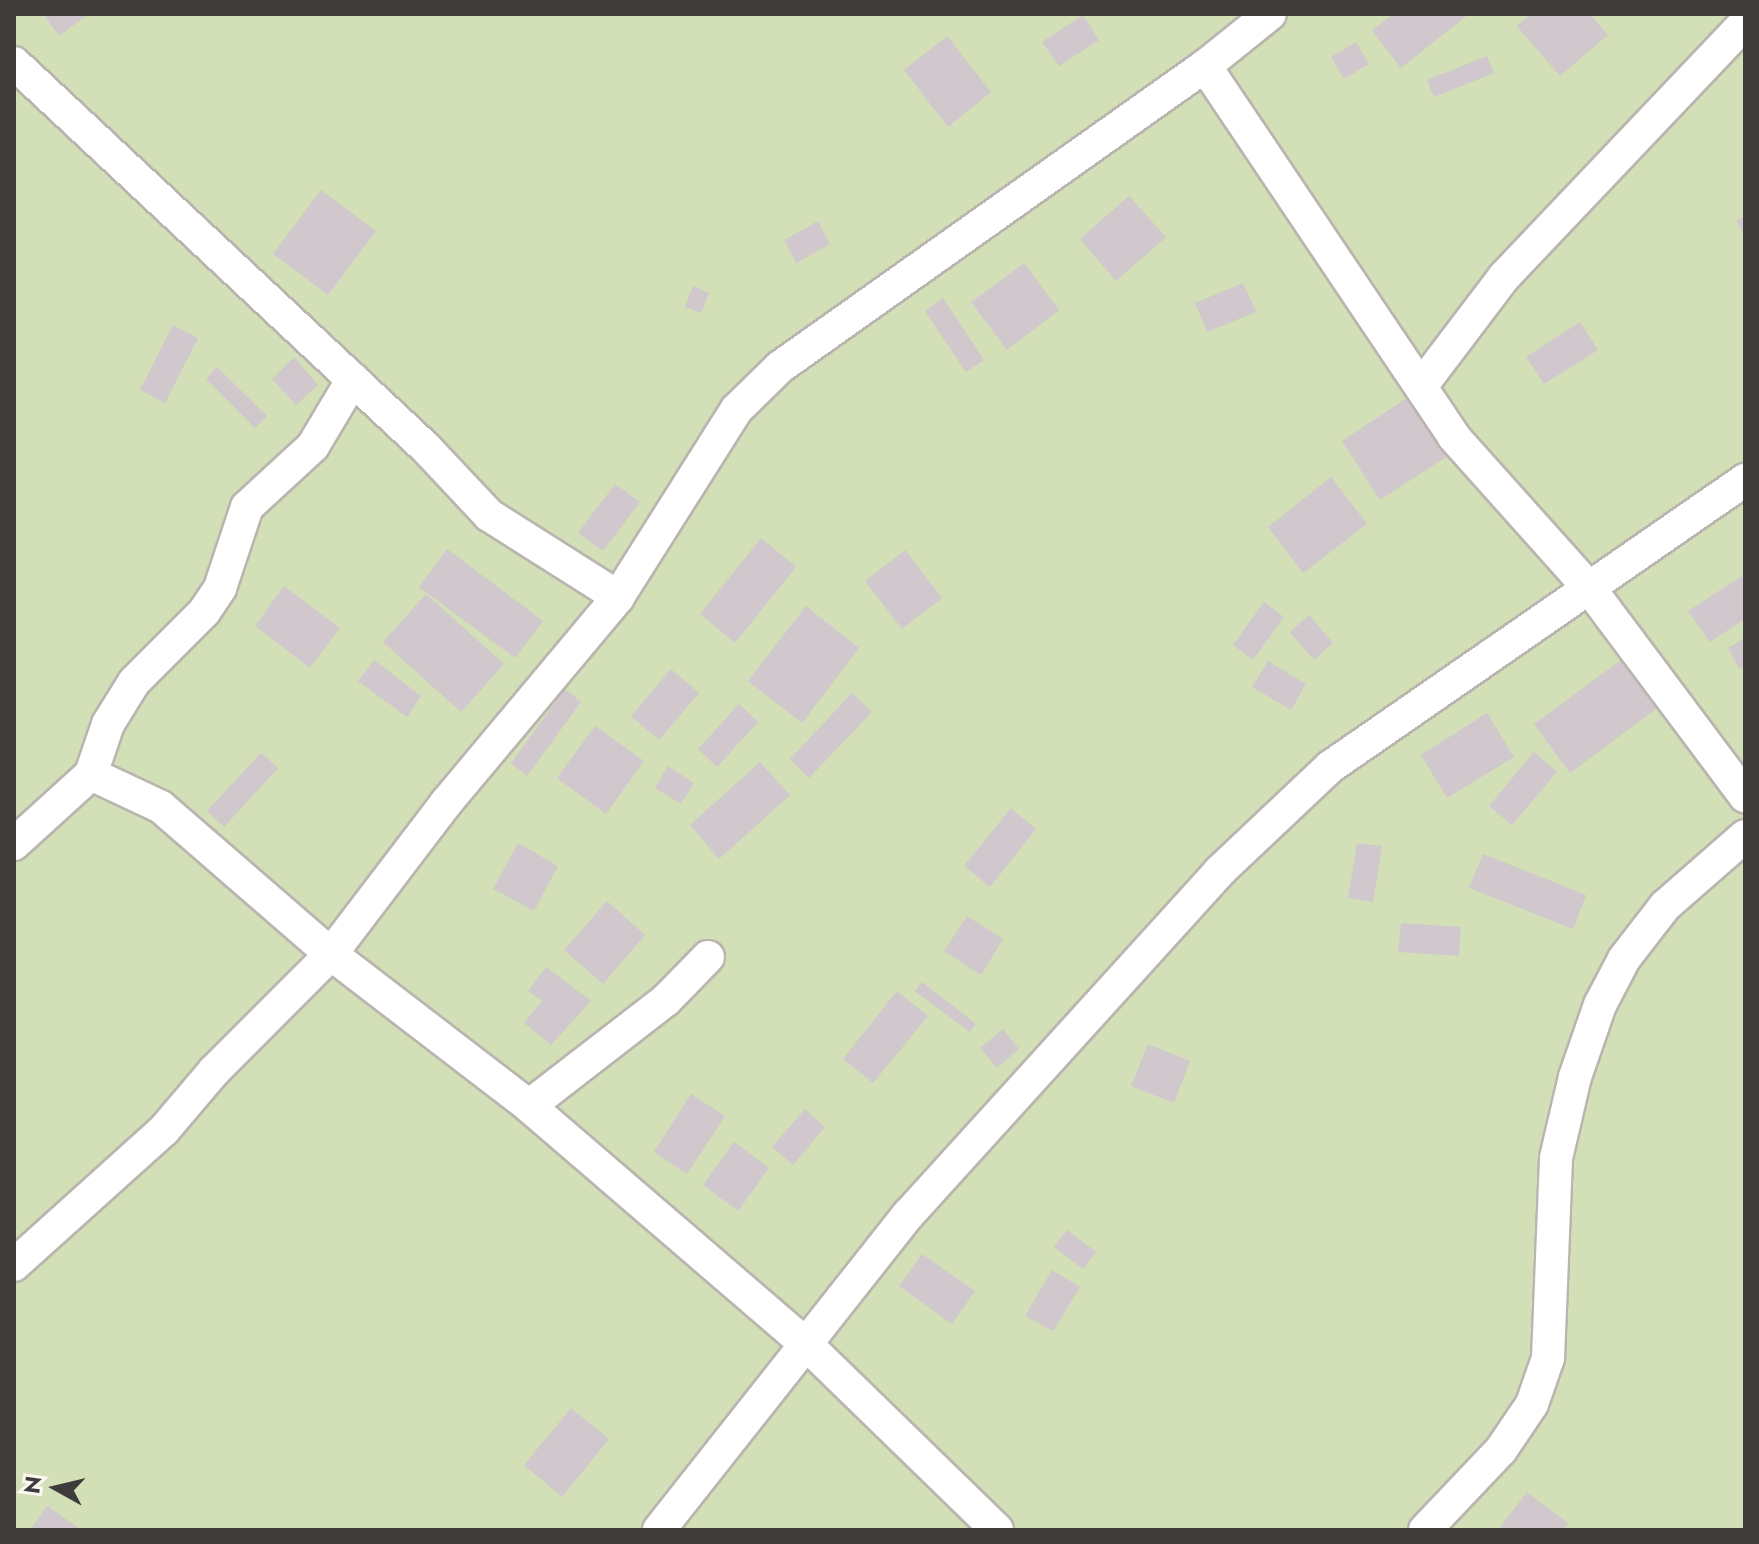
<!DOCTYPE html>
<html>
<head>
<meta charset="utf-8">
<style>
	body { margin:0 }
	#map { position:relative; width:1759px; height:1544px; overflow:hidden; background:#f0eae4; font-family:Jost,sans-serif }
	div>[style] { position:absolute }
	.green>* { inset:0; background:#d3dfb7 }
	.building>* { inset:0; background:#d0c8cc }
	.roads { filter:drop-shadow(2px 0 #bab5af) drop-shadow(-2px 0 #bab5af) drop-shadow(0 2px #bab5af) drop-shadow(0 -2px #bab5af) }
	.minor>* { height:32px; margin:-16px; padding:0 16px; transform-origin:16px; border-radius:16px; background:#fff }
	span { translate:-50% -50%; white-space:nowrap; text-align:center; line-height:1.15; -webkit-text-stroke:6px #fdf7f1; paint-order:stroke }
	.frame { position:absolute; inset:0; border:16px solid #3e3c3a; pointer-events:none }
	.north { position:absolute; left:16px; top:1448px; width:80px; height:80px; -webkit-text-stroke:6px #fdf7f1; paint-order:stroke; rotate:278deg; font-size:22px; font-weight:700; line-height:32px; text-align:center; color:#3e3c3a }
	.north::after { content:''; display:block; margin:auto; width:28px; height:36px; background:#3e3c3a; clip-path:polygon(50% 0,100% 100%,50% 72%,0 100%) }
</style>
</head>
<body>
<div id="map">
	<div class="green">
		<i style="clip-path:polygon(14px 14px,1745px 14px,1745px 1530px,14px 1530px)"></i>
	</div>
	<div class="building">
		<i style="clip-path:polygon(43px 14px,88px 14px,59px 36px)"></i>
		<i style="clip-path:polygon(1393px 14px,1469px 14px,1401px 68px,1372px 31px)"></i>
		<i style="clip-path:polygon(1531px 14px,1590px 14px,1608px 35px,1560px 76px,1517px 26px)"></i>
		<i style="clip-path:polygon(1083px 15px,1099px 40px,1059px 66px,1042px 42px)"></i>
		<i style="clip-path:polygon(947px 36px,991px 92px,948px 127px,904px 70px)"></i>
		<i style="clip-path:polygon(1356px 42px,1369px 64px,1344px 79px,1331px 57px)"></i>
		<i style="clip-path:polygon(1487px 56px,1494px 73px,1434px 97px,1427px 80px)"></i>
		<i style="clip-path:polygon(321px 190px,376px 231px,328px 295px,273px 254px)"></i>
		<i style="clip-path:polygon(1129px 196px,1166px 237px,1116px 281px,1080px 239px)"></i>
		<i style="clip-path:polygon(1745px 216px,1745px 236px,1736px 221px)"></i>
		<i style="clip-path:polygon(818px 221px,830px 244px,796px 263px,784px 240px)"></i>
		<i style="clip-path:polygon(1024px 263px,1059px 310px,1007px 350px,971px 302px)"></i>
		<i style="clip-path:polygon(1243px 283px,1256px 312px,1207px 332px,1195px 303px)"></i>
		<i style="clip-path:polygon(693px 286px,709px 293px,701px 313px,685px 307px)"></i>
		<i style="clip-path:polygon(943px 298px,984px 360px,966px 372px,925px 311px)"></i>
		<i style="clip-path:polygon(1580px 322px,1598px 350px,1544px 384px,1526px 357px)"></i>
		<i style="clip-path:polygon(173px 325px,198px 338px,165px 403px,140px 390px)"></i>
		<i style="clip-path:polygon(294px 357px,318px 385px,296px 405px,272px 379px)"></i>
		<i style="clip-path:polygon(217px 367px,267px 416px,255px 428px,206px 379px)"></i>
		<i style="clip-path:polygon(1416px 392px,1454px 452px,1380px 500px,1342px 441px)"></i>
		<i style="clip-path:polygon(1331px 477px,1367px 524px,1303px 573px,1268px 527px)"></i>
		<i style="clip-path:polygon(615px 484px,640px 502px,603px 551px,578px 533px)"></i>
		<i style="clip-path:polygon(761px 538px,796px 567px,735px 643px,700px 614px)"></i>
		<i style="clip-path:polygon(447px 549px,543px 621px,515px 658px,419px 587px)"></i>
		<i style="clip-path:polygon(905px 550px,942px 598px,902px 629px,865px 581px)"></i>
		<i style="clip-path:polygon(1745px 574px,1745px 619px,1710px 642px,1688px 611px)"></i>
		<i style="clip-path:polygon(284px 586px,340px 628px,310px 668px,255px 626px)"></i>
		<i style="clip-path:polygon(426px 594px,504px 664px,461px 712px,383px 642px)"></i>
		<i style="clip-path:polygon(1264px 602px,1284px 617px,1253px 660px,1233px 645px)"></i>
		<i style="clip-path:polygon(806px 606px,859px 648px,802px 723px,748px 681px)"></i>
		<i style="clip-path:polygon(1309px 615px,1333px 643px,1314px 660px,1290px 632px)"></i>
		<i style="clip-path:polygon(1745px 638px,1745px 666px,1739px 669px,1728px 648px)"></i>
		<i style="clip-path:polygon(374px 660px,421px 696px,407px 717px,358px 681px)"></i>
		<i style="clip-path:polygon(1621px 660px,1656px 709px,1570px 773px,1534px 724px)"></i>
		<i style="clip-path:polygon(1268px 661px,1306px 684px,1291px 710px,1252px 687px)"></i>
		<i style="clip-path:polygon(671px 669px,699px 693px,659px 740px,631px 716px)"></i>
		<i style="clip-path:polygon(565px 689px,581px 702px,527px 776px,511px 763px)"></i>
		<i style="clip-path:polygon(852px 693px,872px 712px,809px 778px,790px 759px)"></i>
		<i style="clip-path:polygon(739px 704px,758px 722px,717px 767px,698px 749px)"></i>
		<i style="clip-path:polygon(1487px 713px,1514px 757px,1447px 798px,1421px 755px)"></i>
		<i style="clip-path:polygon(595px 726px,644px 761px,606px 814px,557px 778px)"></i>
		<i style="clip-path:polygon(1534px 752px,1557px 772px,1512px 825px,1489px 806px)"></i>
		<i style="clip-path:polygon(261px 753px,278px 768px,224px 827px,207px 811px)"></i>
		<i style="clip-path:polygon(760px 762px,790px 795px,719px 859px,690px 825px)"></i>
		<i style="clip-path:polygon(668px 766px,694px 783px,681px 804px,655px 788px)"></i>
		<i style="clip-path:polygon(1011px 808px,1036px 829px,990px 887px,964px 866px)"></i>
		<i style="clip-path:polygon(518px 843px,558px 866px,534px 911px,493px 889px)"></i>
		<i style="clip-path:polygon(1357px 843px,1382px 846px,1373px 902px,1348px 898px)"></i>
		<i style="clip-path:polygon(1483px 854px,1586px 895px,1573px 929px,1469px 888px)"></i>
		<i style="clip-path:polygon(607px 901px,645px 935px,603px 984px,564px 950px)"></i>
		<i style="clip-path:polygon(967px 916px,1003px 939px,981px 975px,944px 951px)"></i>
		<i style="clip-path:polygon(1401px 923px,1461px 927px,1459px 956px,1398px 952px)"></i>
		<i style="clip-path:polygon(546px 967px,591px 1001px,551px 1045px,524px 1023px,542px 1001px,528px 991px)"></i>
		<i style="clip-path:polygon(922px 982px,976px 1024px,970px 1032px,915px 991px)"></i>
		<i style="clip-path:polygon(897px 991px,928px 1016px,873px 1083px,843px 1059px)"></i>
		<i style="clip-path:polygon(1003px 1029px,1019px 1049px,997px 1068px,980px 1048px)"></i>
		<i style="clip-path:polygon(1148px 1044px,1190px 1061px,1174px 1103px,1131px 1086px)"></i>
		<i style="clip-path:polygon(691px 1094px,725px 1116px,687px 1174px,654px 1152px)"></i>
		<i style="clip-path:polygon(805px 1109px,825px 1127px,793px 1165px,772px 1147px)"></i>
		<i style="clip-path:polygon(734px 1142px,769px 1168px,738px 1211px,703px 1185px)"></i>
		<i style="clip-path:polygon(1067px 1230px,1096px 1252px,1083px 1269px,1054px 1247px)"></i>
		<i style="clip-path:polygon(922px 1254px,975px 1291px,952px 1324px,899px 1286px)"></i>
		<i style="clip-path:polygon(1052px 1270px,1080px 1287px,1053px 1331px,1025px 1316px)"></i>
		<i style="clip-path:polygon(571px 1408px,609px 1439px,562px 1497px,524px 1465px)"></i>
		<i style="clip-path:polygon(1527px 1492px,1568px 1523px,1563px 1530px,1498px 1530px)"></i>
		<i style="clip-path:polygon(47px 1506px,82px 1530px,30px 1530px)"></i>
	</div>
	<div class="roads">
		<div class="minor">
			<i style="left:14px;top:63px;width:565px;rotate:43.06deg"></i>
			<i style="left:427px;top:449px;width:91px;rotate:46.8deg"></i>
			<i style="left:489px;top:515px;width:153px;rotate:32.4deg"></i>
			<i style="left:1205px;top:66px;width:447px;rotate:56.1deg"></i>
			<i style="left:1454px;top:437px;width:204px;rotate:48.2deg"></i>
			<i style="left:1590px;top:589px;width:259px;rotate:53.2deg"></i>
			<i style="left:1422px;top:385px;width:136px;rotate:-52.8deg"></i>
			<i style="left:1504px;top:277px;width:350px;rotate:-46.5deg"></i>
			<i style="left:91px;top:774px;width:77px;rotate:25.2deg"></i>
			<i style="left:161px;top:807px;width:225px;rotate:40.9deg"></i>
			<i style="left:331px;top:954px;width:250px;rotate:37.5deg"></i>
			<i style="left:529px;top:1106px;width:367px;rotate:40.7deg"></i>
			<i style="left:807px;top:1345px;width:265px;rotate:44.2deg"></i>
			<i style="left:14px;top:844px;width:104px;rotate:-42.3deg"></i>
			<i style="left:91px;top:774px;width:53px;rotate:-71.2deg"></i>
			<i style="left:108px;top:724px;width:49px;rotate:-58.2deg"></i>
			<i style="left:134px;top:682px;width:99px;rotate:-45deg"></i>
			<i style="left:204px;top:612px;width:29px;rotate:-56deg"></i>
			<i style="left:220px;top:588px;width:85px;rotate:-71.6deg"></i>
			<i style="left:247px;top:507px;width:90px;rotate:-42.7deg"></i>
			<i style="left:313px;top:446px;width:78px;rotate:-59.2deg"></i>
			<i style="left:529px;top:1106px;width:173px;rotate:-37.7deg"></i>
			<i style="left:666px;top:1000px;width:60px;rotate:-45.7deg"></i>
			<i style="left:14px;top:1265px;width:202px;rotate:-42deg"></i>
			<i style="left:164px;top:1130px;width:77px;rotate:-49.7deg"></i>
			<i style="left:214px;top:1071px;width:165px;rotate:-45deg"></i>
			<i style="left:331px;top:954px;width:190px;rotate:-52.7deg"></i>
			<i style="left:446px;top:803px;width:268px;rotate:-50.1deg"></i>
			<i style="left:618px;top:597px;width:222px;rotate:-57.7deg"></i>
			<i style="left:737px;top:409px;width:60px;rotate:-44.3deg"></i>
			<i style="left:780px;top:367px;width:521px;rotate:-35.31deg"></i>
			<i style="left:1205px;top:66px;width:83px;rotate:-38.7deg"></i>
			<i style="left:659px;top:1530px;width:403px;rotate:-51.7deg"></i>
			<i style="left:909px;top:1214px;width:462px;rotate:-47.8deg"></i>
			<i style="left:1219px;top:872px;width:153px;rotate:-43.4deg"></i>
			<i style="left:1330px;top:767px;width:505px;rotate:-34.67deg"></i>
			<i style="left:1425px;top:1530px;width:110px;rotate:-46.5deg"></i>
			<i style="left:1501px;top:1450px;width:55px;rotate:-56deg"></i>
			<i style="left:1532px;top:1404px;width:49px;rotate:-70.8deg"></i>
			<i style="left:1548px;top:1358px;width:200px;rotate:-87.7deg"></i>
			<i style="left:1556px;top:1158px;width:83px;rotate:-76.8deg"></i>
			<i style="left:1575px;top:1077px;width:76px;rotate:-70.9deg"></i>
			<i style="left:1600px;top:1005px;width:52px;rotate:-62.4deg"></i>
			<i style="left:1624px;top:959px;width:67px;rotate:-52.3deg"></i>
			<i style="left:1665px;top:906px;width:106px;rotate:-41.2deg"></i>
		</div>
	</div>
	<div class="frame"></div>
	<div class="north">N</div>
</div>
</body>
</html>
